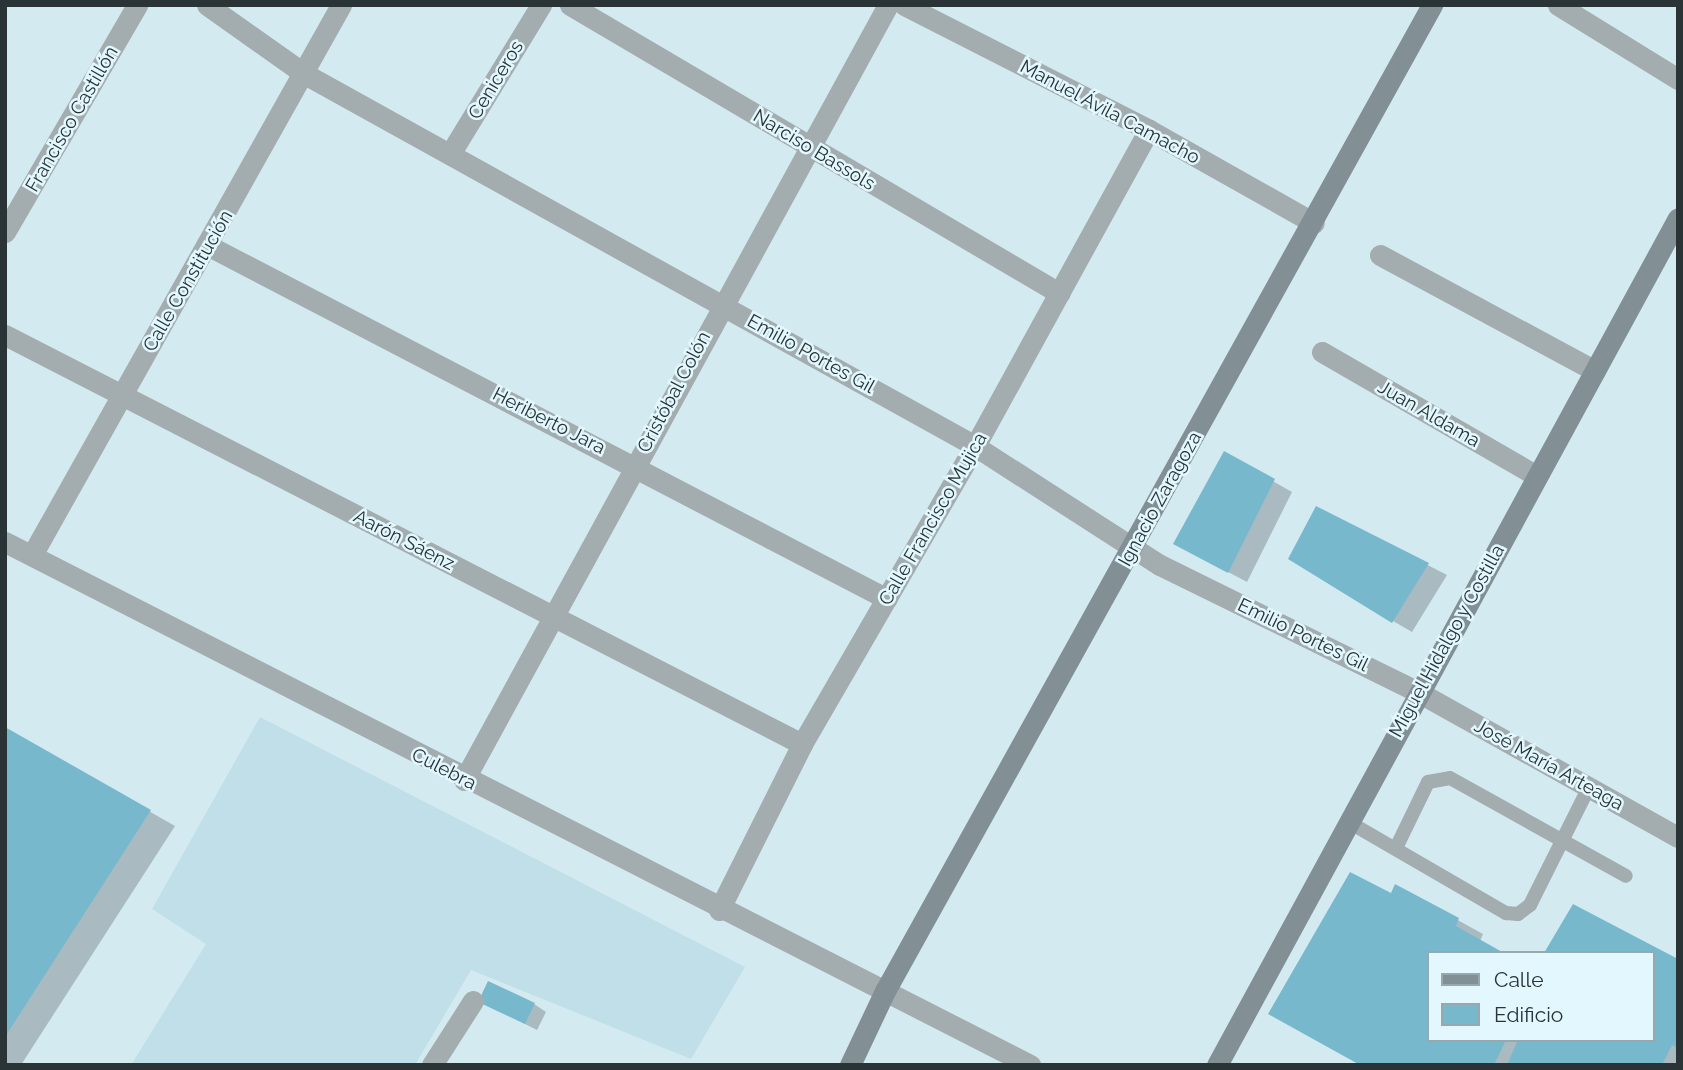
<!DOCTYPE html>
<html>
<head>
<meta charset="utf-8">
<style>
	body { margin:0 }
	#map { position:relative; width:1683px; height:1070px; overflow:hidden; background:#d4eaf1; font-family:Raleway,sans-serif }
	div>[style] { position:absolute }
	.built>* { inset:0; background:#c1dfe8 }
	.shadow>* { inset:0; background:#0003 }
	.building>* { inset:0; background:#78b8cc }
	.service>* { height:14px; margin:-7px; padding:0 7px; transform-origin:7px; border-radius:7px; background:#a3acaf }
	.minor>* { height:21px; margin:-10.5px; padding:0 10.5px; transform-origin:10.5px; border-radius:10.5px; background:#a3acaf }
	.secondary>* { height:21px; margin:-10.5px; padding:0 10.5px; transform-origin:10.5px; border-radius:10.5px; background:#828f94 }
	span { translate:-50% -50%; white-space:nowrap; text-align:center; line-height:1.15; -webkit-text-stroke:5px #e2f8fe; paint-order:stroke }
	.street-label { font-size:19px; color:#2a3335 }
	.frame { position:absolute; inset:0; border:7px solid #2a3335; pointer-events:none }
	.legend { position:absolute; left:1427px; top:951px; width:228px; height:91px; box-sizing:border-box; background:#e2f8fe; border:2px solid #98a9ae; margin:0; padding:9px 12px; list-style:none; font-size:21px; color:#2a3335 }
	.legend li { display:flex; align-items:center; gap:14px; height:35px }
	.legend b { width:35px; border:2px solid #98a9ae }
</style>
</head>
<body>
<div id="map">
	<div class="built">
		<i style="clip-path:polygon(260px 717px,745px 967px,691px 1059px,471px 970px,415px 1065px,131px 1065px,206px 944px,152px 909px)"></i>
	</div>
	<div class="shadow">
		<i style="clip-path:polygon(1225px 454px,1292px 492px,1247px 582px,1194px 554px)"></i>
		<i style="clip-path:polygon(1317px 508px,1447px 575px,1412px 632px,1393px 621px)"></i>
		<i style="clip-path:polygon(5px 729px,175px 826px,21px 1065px,5px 1065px)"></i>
		<i style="clip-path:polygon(1396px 886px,1483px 934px,1480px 941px,1429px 953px,1429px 1040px,1653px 1040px,1653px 953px,1573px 906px,1678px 961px,1678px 1065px,1362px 1065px)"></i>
		<i style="clip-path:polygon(534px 1004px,546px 1012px,537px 1030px,493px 1008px)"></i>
	</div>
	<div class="building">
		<i style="clip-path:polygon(1224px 451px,1275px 479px,1228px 573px,1173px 544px)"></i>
		<i style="clip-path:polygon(1316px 506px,1429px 563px,1392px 623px,1288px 559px)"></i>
		<i style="clip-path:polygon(5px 727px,151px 810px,5px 1037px)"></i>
		<i style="clip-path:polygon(1350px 872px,1391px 893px,1395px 884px,1459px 918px,1456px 926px,1504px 953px,1429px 953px,1429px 1040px,1506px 1040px,1494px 1065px,1360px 1065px,1268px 1014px)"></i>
		<i style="clip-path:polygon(1573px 904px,1678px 959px,1678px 1048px,1672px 1045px,1662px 1065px,1507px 1065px,1518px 1040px,1653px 1040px,1653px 953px,1544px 953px)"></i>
		<i style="clip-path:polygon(488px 981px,535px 1003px,525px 1024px,478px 1002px)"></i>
	</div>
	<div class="service">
		<i style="left:1347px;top:821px;width:184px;rotate:30.1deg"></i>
		<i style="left:1506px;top:913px;width:12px;rotate:5deg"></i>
		<i style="left:1518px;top:914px;width:15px;rotate:-37deg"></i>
		<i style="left:1530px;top:905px;width:132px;rotate:-63.4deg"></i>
		<i style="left:1396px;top:848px;width:73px;rotate:-64.1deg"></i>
		<i style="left:1428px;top:782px;width:22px;rotate:-10deg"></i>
		<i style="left:1450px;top:778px;width:201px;rotate:29.1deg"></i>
	</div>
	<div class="minor">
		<i style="left:207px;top:5px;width:118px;rotate:35.3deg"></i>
		<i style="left:303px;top:73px;width:769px;rotate:29.03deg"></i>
		<i style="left:975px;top:446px;width:220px;rotate:32.8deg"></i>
		<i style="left:1160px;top:565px;width:290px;rotate:26.2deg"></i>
		<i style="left:1420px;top:693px;width:295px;rotate:29.2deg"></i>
		<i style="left:570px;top:5px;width:568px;rotate:30.5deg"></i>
		<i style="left:904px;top:5px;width:275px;rotate:27deg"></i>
		<i style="left:1149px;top:130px;width:189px;rotate:29.4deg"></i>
		<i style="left:1558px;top:5px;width:141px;rotate:31.7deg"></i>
		<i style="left:450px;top:154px;width:175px;rotate:-58.6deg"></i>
		<i style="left:5px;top:232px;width:263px;rotate:-59.8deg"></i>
		<i style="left:209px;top:246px;width:764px;rotate:27.5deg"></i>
		<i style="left:1380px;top:255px;width:244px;rotate:28.3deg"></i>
		<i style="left:5px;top:335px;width:896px;rotate:27.17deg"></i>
		<i style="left:1322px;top:352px;width:248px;rotate:30deg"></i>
		<i style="left:5px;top:542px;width:1151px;rotate:27.03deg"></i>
		<i style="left:32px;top:555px;width:631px;rotate:-60.67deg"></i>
		<i style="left:464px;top:780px;width:883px;rotate:-61.32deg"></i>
		<i style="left:719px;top:910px;width:186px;rotate:-63.4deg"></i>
		<i style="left:802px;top:744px;width:345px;rotate:-59.9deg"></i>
		<i style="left:975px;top:446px;width:361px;rotate:-61.2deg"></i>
		<i style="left:432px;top:1065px;width:76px;rotate:-57.4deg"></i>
	</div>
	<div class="secondary">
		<i style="left:850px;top:1065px;width:82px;rotate:-64.7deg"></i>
		<i style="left:885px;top:991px;width:1128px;rotate:-60.98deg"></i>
		<i style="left:1217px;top:1065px;width:964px;rotate:-61.44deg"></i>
	</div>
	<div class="street-label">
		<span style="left:496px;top:80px;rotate:-59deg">Ceniceros</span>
		<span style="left:1110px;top:112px;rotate:28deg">Manuel Ávila Camacho</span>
		<span style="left:72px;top:119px;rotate:-60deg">Francisco Castillón</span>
		<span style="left:814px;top:150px;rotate:31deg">Narciso Bassols</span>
		<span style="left:188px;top:281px;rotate:-60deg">Calle Constitución</span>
		<span style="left:811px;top:354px;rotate:29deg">Emilio Portes Gil</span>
		<span style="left:674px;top:392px;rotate:-62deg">Cristóbal Colón</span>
		<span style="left:1429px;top:414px;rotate:30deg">Juan Aldama</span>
		<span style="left:549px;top:421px;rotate:27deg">Heriberto Jara</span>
		<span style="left:1160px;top:499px;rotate:-61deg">Ignacio Zaragoza</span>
		<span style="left:933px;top:519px;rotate:-60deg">Calle Francisco Mujica</span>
		<span style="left:404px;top:540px;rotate:27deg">Aarón Sáenz</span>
		<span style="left:1303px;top:635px;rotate:26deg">Emilio Portes Gil</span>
		<span style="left:1447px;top:641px;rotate:-61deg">Miguel Hidalgo y Costilla</span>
		<span style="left:1549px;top:765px;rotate:29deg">José María Arteaga</span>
		<span style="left:444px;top:769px;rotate:27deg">Culebra</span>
	</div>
	<div class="frame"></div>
	<ul class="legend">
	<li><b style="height:9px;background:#828f94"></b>Calle</li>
	<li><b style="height:19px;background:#78b8cc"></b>Edificio</li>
	</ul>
</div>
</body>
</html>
